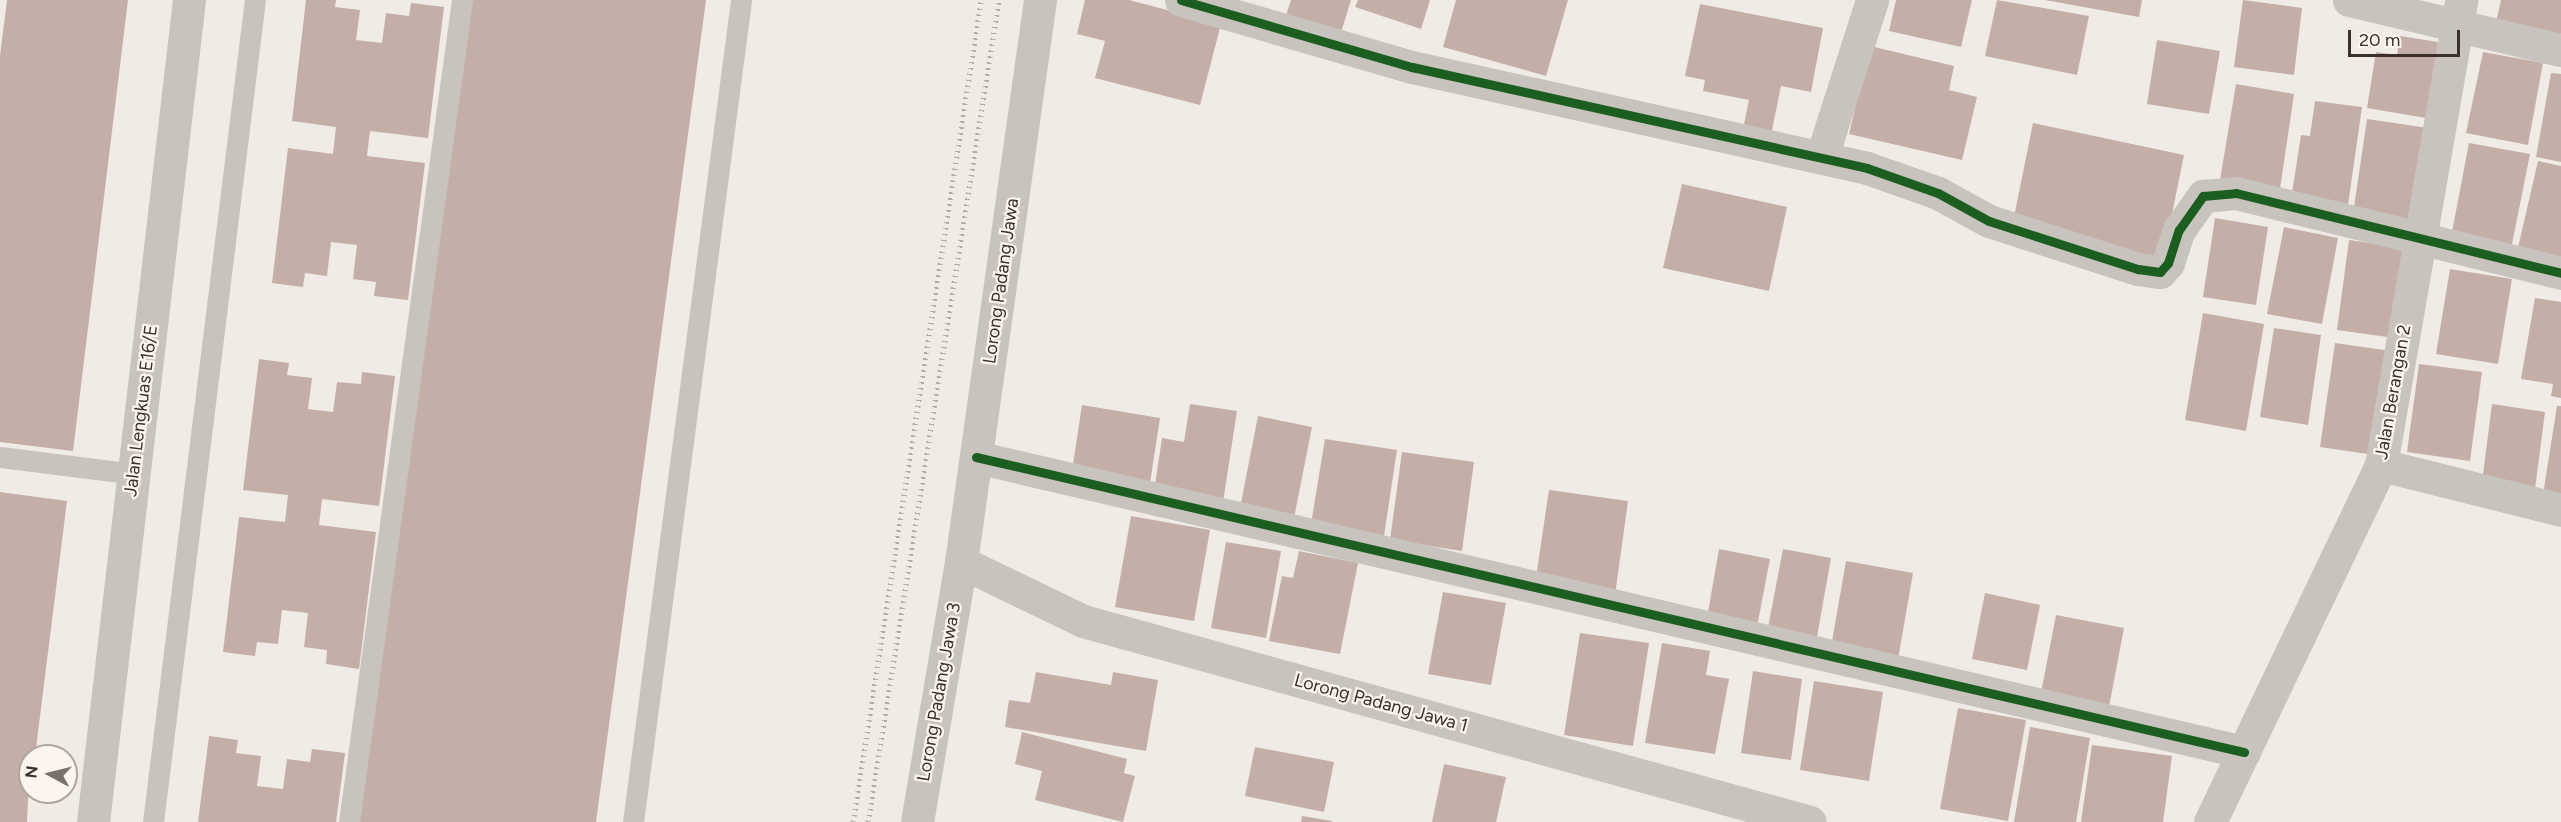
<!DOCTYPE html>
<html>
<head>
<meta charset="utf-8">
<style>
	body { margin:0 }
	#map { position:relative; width:2561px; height:822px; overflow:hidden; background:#f0ebe5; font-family:Figtree,sans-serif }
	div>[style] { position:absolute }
	.building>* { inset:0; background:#c3afa7 }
	.lane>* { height:21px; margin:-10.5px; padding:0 10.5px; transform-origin:10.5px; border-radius:10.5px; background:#c9c3be }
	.street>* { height:33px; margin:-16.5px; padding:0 16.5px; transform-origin:16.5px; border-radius:16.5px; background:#c9c3be }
	.rail>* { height:4.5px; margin-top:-2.25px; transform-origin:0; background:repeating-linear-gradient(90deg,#b1aca8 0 1.5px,transparent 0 6px) }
	.cycleway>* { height:9px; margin:-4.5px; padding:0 4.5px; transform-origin:4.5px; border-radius:4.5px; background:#1b5e20 }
	span { translate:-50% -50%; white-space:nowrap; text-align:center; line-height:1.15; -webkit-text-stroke:4.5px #fbf5ee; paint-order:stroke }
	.street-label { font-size:18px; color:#3b302b }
	.north { position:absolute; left:18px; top:744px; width:60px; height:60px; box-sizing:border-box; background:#fbf5ee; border:2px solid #aea6a0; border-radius:50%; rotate:277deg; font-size:16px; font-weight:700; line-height:24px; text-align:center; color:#3b302b }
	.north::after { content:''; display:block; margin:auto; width:21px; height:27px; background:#7a716c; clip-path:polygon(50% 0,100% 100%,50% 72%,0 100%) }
	.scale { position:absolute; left:2348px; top:30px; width:112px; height:27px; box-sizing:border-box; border:3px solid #3b302b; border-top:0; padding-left:8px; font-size:18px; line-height:21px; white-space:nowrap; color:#3b302b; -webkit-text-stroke:4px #fbf5ee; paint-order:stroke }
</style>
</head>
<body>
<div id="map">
	<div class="building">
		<i style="clip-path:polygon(7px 0,128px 0,73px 451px,0 442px,0 56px)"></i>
		<i style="clip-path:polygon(306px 0,336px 0,335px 7px,360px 10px,356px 40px,382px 43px,386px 13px,409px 16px,411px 3px,444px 7px,428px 138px,370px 131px,367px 156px,425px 163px,408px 300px,374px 296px,376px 282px,353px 279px,357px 245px,331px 242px,327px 276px,305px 273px,303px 287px,272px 283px,288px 148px,333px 154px,336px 127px,292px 121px)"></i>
		<i style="clip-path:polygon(470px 0,706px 0,596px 822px,359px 822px)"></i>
		<i style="clip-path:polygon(1085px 0,1129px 0,1221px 24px,1200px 105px,1095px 78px,1105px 41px,1077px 34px)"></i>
		<i style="clip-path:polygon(1291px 0,1351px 0,1340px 36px,1285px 19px)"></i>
		<i style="clip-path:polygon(1358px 0,1430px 0,1421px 29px,1355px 7px)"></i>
		<i style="clip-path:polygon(1456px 0,1568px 0,1546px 76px,1443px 47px)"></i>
		<i style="clip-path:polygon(1896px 0,1972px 0,1961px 47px,1889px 31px)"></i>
		<i style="clip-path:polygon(1997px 0,2089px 16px,2077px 75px,1985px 56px)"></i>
		<i style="clip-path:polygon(2045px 0,2142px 0,2139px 17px)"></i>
		<i style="clip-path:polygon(2243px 0,2302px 8px,2294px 75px,2234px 67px)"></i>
		<i style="clip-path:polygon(2501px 0,2561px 0,2561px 37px,2496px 22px)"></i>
		<i style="clip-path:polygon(1700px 4px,1823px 28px,1811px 92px,1781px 86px,1771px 135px,1743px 129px,1749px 100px,1703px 91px,1705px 80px,1685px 76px)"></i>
		<i style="clip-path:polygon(2400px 36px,2438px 42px,2432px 119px,2367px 108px,2376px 52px,2397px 55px)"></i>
		<i style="clip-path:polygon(2157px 40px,2220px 51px,2209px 114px,2147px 104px)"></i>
		<i style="clip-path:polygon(1870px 46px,1954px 66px,1949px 90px,1977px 97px,1962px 160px,1849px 134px)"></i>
		<i style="clip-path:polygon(2483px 52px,2543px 63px,2528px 145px,2466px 133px)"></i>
		<i style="clip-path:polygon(2551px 73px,2561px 74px,2561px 162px,2536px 157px)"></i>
		<i style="clip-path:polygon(2236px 84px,2294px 94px,2280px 189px,2220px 180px)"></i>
		<i style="clip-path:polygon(2315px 101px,2362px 107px,2347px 212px,2292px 193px,2301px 135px,2310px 136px)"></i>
		<i style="clip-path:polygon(2367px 119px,2428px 128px,2416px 223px,2353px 214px)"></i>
		<i style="clip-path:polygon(2033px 123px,2184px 155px,2162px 263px,2013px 222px)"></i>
		<i style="clip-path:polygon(2469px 143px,2530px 154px,2511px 249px,2451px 237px)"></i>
		<i style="clip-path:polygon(2538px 161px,2561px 166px,2561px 262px,2517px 252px)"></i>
		<i style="clip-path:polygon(1682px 184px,1787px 207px,1769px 291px,1663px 268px)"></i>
		<i style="clip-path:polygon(2215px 218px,2268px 227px,2256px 305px,2203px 297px)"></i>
		<i style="clip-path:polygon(2284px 227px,2338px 238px,2322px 324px,2267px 314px)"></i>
		<i style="clip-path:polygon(2349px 240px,2408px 248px,2395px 338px,2337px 330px)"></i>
		<i style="clip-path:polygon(2450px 269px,2512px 279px,2498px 364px,2436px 354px)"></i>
		<i style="clip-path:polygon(2535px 298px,2561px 302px,2561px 398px,2551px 396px,2553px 384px,2521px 379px)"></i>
		<i style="clip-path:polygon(2203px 313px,2264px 324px,2246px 431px,2185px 420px)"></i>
		<i style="clip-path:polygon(2274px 328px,2321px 335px,2308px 425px,2260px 417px)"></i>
		<i style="clip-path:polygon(2335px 343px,2391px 351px,2375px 455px,2320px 447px)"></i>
		<i style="clip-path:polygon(259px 359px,289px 363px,287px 375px,312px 378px,308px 409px,333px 412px,337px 382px,361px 384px,362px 372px,395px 376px,379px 506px,322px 499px,319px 525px,376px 532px,359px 669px,326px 664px,327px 650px,304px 647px,308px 613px,282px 610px,278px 644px,257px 642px,255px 656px,223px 652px,239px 517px,285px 522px,288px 495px,243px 490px)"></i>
		<i style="clip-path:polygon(2419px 364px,2482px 372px,2470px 461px,2407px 452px)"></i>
		<i style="clip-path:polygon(1190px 404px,1237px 411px,1223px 502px,1154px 491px,1162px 438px,1184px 442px)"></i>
		<i style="clip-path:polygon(2492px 404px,2545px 412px,2535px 489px,2482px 482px)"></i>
		<i style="clip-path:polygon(1082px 405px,1160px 418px,1150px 483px,1072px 471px)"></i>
		<i style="clip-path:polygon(2557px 406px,2561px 406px,2561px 504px,2542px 501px)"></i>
		<i style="clip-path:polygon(1258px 416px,1312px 427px,1293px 523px,1239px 513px)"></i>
		<i style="clip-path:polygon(1325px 439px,1397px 450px,1384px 536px,1311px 524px)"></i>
		<i style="clip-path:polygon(1402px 452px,1474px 462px,1462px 551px,1390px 540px)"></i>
		<i style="clip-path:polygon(1549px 490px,1628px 501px,1615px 595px,1535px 584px)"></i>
		<i style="clip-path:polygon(0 492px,67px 501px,35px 756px,30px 756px,27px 822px,0 822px)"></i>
		<i style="clip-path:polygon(1131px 516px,1210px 530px,1194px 621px,1115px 607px)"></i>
		<i style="clip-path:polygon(1226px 542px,1281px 551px,1266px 638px,1211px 628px)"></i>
		<i style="clip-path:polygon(1719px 549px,1770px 559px,1756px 632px,1706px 624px)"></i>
		<i style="clip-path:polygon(1783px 549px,1831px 558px,1815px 648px,1766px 638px)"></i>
		<i style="clip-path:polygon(1299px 551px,1358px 563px,1340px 654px,1269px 641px,1282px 576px,1293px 578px)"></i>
		<i style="clip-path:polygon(1846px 561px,1913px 573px,1897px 665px,1830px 653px)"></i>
		<i style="clip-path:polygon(1443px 592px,1506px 603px,1491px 685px,1428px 674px)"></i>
		<i style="clip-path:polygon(1985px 593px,2040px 605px,2027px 670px,1972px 659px)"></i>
		<i style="clip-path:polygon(2056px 615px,2124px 628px,2108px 712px,2040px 698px)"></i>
		<i style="clip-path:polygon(1580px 633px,1649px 643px,1633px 746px,1564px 735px)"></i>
		<i style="clip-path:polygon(1662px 643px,1710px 651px,1706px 675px,1729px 679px,1715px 754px,1645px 743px)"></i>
		<i style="clip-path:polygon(1753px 671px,1802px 679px,1791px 760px,1741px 753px)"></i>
		<i style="clip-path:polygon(1036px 672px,1111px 685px,1113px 672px,1158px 680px,1146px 751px,1005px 727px,1009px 700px,1030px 703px)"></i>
		<i style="clip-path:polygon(1814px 681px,1883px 692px,1869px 781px,1800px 770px)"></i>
		<i style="clip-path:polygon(1958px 708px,2026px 720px,2008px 821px,1940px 809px)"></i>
		<i style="clip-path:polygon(2030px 727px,2090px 738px,2076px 822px,2014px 822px)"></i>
		<i style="clip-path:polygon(1022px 732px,1127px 759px,1124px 773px,1135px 776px,1123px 822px,1035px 800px,1042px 771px,1015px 764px)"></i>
		<i style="clip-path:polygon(209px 736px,238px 740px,236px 753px,261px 756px,257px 786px,283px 789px,287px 759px,310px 762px,312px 749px,345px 753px,336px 822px,198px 822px)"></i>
		<i style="clip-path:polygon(2092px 745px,2172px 756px,2163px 822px,2081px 822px)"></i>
		<i style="clip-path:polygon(1255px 747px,1334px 762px,1324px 812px,1245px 796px)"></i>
		<i style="clip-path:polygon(1444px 764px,1506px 777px,1496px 822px,1432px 822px)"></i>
		<i style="clip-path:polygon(1302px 816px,1332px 821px,1332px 822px,1301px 822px)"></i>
	</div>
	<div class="lane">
		<i style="left:0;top:457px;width:135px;rotate:7.2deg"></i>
		<i style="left:153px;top:822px;width:828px;rotate:-82.93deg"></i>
		<i style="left:349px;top:822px;width:830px;rotate:-82.17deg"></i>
		<i style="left:633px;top:822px;width:829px;rotate:-82.51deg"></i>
	</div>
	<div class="street">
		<i style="left:1181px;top:0;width:241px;rotate:16.2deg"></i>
		<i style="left:1412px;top:67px;width:466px;rotate:12.5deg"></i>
		<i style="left:1867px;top:168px;width:75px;rotate:19.4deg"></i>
		<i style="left:1938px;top:193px;width:58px;rotate:28.8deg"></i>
		<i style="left:1989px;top:221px;width:157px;rotate:17.9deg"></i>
		<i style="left:2138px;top:269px;width:22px;rotate:8deg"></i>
		<i style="left:2160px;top:272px;width:12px;rotate:-48deg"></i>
		<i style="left:2168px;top:263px;width:35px;rotate:-72deg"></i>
		<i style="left:2179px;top:230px;width:42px;rotate:-54.8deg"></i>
		<i style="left:2203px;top:196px;width:33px;rotate:-5deg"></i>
		<i style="left:2236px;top:193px;width:335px;rotate:13.8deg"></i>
		<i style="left:2349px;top:0;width:218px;rotate:13.3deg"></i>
		<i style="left:1822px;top:156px;width:164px;rotate:-72.2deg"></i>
		<i style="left:976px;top:457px;width:1302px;rotate:13.1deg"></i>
		<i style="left:2381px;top:465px;width:186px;rotate:14deg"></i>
		<i style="left:961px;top:562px;width:136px;rotate:25.8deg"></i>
		<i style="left:1083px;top:621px;width:754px;rotate:15.45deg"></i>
		<i style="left:93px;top:822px;width:828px;rotate:-83.34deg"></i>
		<i style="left:917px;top:822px;width:264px;rotate:-80.4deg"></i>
		<i style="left:961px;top:562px;width:568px;rotate:-82deg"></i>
		<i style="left:2210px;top:822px;width:396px;rotate:-64.4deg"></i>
		<i style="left:2381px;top:465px;width:472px;rotate:-80.2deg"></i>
	</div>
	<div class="rail">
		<i style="left:853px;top:822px;width:832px;rotate:-81.15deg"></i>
		<i style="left:868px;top:822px;width:832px;rotate:-80.95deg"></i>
	</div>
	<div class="cycleway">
		<i style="left:1181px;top:0;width:241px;rotate:16.2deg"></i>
		<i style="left:1412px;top:67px;width:466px;rotate:12.5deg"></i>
		<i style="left:1867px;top:168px;width:75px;rotate:19.4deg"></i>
		<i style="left:1938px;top:193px;width:58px;rotate:28.8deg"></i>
		<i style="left:1989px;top:221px;width:157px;rotate:17.9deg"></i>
		<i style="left:2138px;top:269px;width:22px;rotate:8deg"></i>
		<i style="left:2160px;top:272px;width:12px;rotate:-48deg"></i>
		<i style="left:2168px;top:263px;width:35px;rotate:-72deg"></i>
		<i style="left:2179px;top:230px;width:42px;rotate:-54.8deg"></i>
		<i style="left:2203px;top:196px;width:33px;rotate:-5deg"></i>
		<i style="left:2236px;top:193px;width:335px;rotate:13.8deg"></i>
		<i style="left:976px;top:457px;width:1302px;rotate:13.1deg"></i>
	</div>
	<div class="street-label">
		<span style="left:1001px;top:281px;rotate:-82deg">Lorong Padang Jawa</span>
		<span style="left:2393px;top:392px;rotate:-80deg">Jalan Berangan 2</span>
		<span style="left:141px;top:411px;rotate:-83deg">Jalan Lengkuas E16/E</span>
		<span style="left:939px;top:692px;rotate:-80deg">Lorong Padang Jawa 3</span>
		<span style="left:1381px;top:703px;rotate:15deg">Lorong Padang Jawa 1</span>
	</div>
	<div class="north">N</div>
	<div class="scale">20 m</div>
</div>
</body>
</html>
